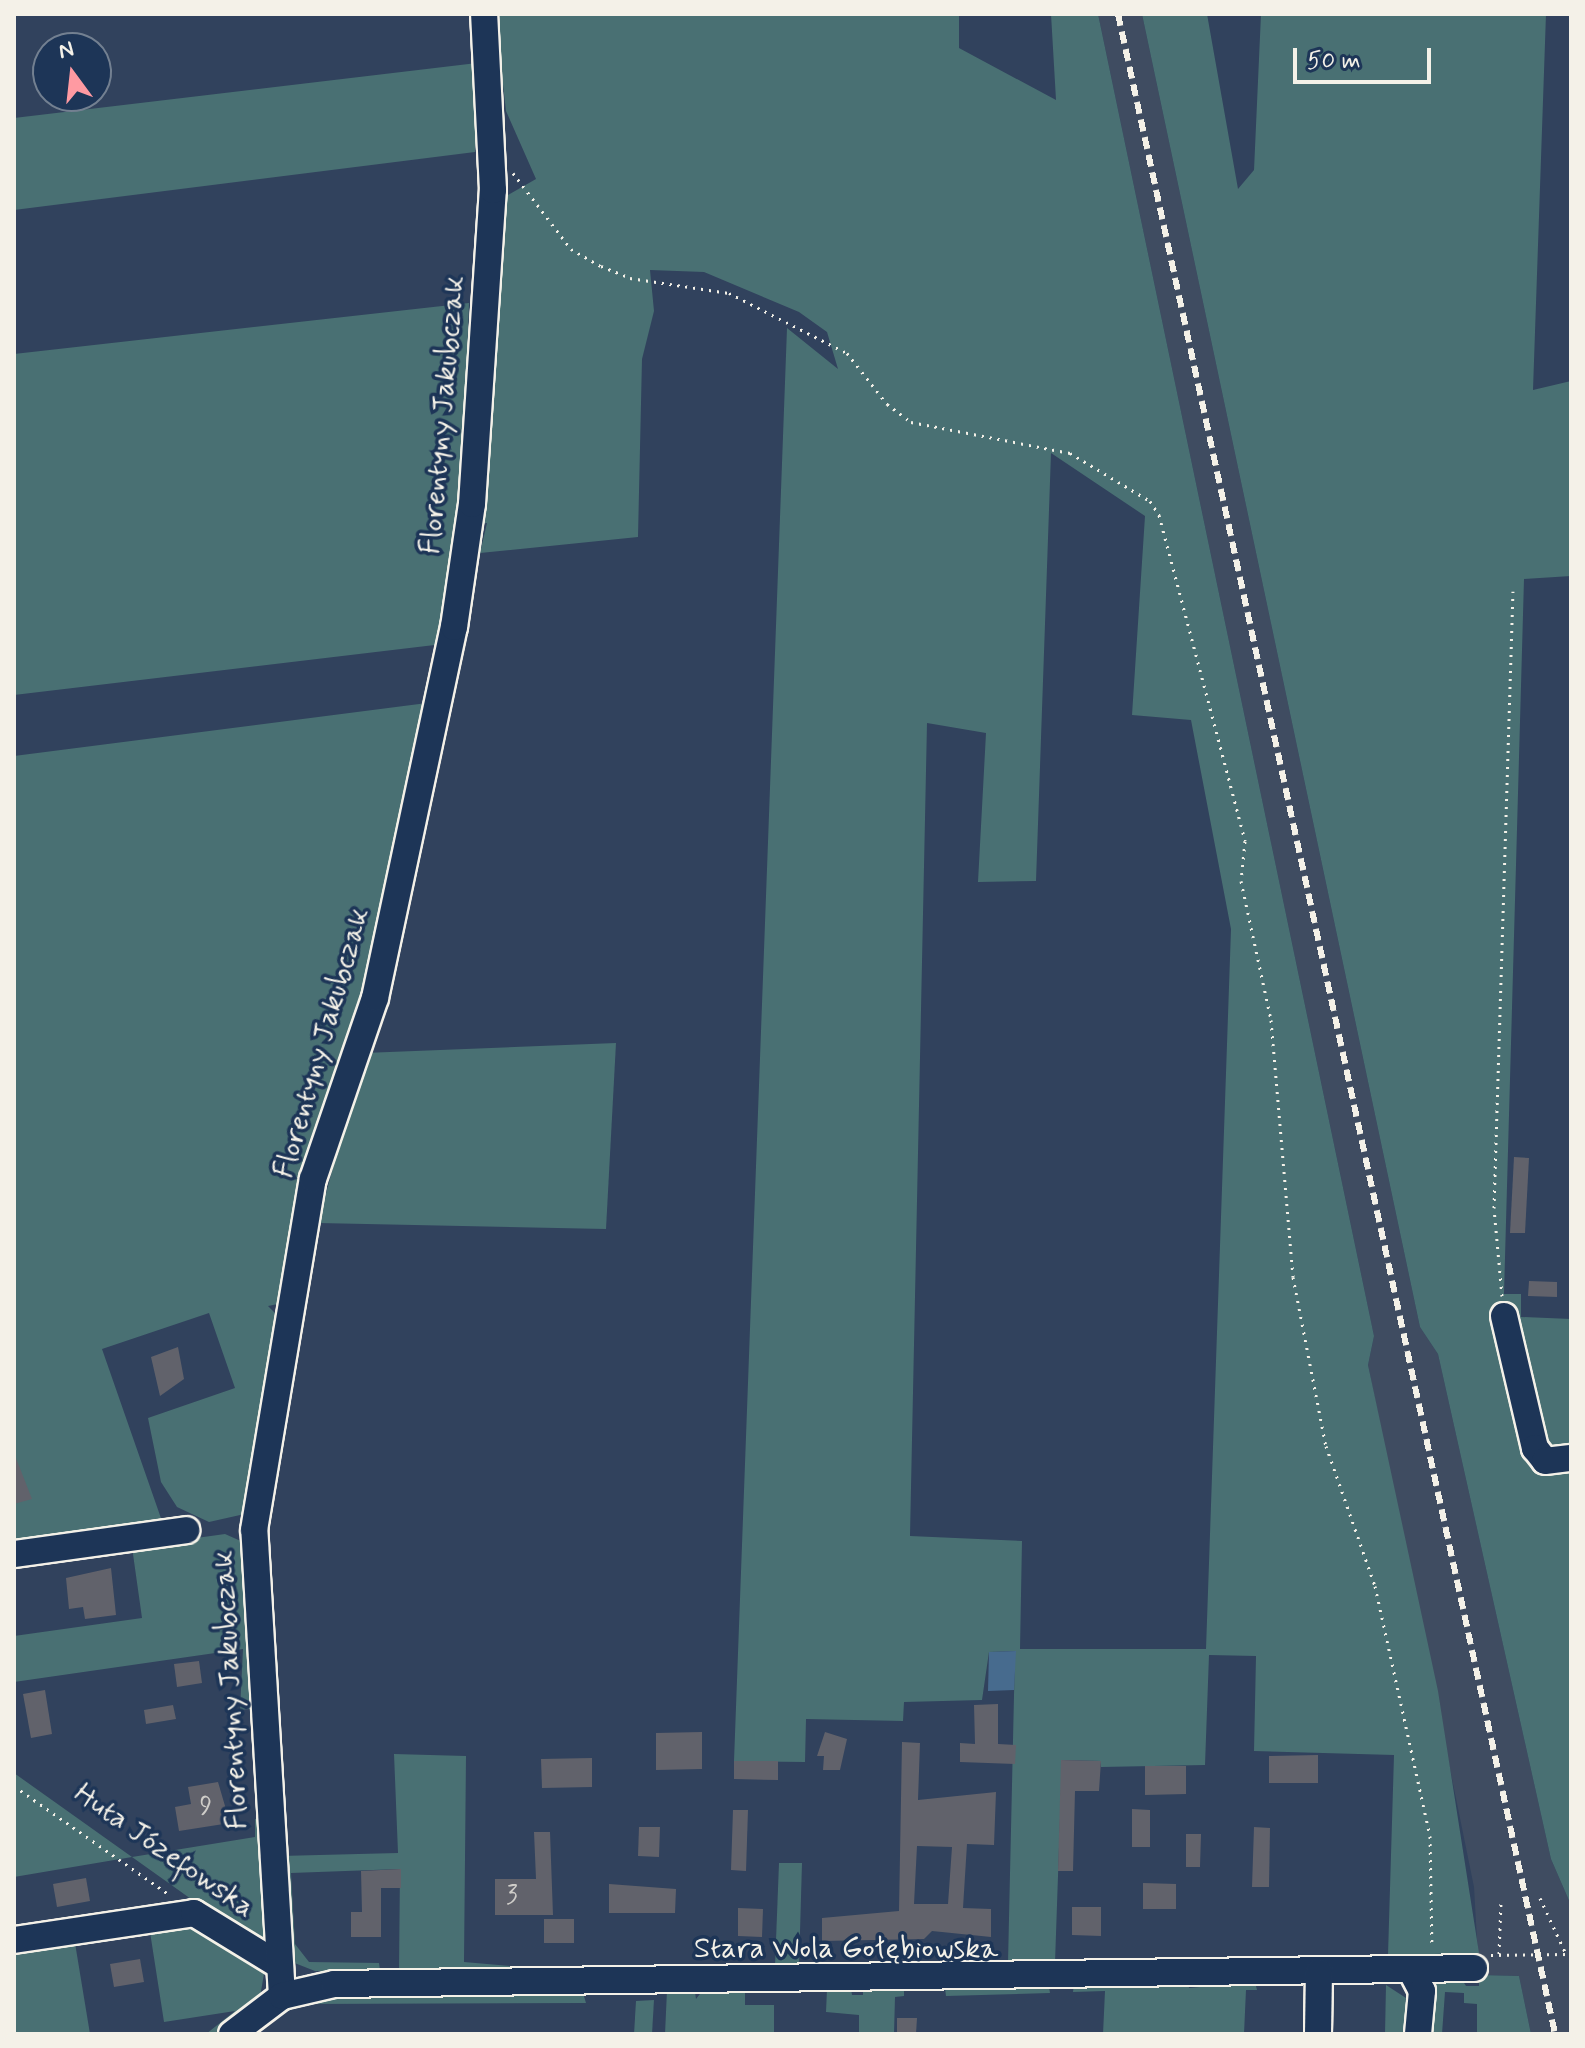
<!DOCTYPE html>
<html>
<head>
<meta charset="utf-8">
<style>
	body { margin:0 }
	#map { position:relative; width:1585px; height:2048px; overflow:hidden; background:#31425d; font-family:Mynerve,sans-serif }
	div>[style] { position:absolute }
	.built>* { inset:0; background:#3f4c61 }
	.green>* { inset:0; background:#497073 }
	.water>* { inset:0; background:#476b8e }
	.building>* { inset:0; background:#61626b }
	.path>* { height:3px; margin-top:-1.5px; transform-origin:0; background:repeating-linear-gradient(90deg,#f4f1e8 0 2px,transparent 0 8px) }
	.roads { filter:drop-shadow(2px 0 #f4f1e8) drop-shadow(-2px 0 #f4f1e8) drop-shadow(0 2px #f4f1e8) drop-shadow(0 -2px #f4f1e8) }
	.minor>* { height:26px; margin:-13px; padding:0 13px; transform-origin:13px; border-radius:13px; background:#1d3557 }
	.rail>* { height:6px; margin-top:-3px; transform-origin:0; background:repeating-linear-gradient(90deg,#f4f1e8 0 12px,transparent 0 18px) }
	span { translate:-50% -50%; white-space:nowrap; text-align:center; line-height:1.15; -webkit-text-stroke:7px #1d3557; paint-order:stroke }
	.number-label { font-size:26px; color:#cfcdc9 }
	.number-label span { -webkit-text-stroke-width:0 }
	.street-label { font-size:30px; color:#f4f1e8 }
	.frame { position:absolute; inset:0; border:16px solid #f4f1e8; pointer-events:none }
	.north { position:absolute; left:32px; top:32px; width:80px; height:80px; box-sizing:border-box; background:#1d3557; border:2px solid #738091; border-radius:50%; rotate:345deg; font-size:22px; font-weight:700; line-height:32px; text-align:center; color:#f4f1e8 }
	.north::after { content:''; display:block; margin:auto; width:28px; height:36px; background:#ff9aa2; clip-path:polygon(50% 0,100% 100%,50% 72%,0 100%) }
	.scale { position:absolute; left:1293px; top:48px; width:138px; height:36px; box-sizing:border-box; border:4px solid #f4f1e8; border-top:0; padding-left:10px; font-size:24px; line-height:28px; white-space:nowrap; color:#f4f1e8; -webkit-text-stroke:6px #1d3557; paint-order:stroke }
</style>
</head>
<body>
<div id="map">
	<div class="built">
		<i style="clip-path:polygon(1098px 14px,1142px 14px,1420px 1327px,1438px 1354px,1551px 1859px,1571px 1905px,1571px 2034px,1531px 2034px,1519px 1976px,1479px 1975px,1474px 1887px,1368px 1365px,1374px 1336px)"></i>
	</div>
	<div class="green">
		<i style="clip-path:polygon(evenodd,495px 14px,959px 14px,959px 48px,1056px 100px,1051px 14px,1098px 14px,1374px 1336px,1368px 1365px,1438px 1691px,1479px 1953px,1388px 1955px,1394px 1755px,1254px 1751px,1256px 1656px,1209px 1655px,1205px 1765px,1101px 1767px,1101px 1761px,1062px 1760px,1055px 1963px,1008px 1963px,1015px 1651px,989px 1652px,982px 1700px,904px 1702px,903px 1721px,806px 1719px,805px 1762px,734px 1761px,787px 328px,838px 369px,827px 332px,799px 312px,704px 272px,650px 270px,654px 311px,642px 359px,638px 537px,480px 553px,487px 523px,460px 526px,443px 644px,14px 695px,14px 354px,469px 303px,463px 468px,501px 213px,508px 195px,536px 179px,506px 111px,495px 14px,1051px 453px,1145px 516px,1132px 715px,1191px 720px,1231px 929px,1206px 1649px,1020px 1649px,1022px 1541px,910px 1536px,927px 723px,986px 733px,978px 882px,1036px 881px,1051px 453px)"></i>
		<i style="clip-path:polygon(1142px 14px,1207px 14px,1238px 189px,1254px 170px,1261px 14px,1546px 14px,1533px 390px,1571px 381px,1571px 576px,1524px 579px,1504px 1294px,1521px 1294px,1521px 1317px,1571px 1319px,1571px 1905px,1551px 1859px,1438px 1354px,1420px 1327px)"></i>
		<i style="clip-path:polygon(477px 63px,475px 152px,14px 210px,14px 118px)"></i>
		<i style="clip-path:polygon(427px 703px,368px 988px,283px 1303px,268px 1306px,281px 1319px,249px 1513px,209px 1522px,177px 1507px,161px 1482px,148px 1418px,235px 1388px,209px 1313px,102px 1349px,163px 1524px,14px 1551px,14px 756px)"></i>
		<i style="clip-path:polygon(616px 1043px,606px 1229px,318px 1223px,364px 1053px)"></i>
		<i style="clip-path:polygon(225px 1534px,243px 1542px,258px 1708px,240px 1710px,243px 1649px,14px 1682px,14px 1636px,142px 1618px,132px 1547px)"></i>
		<i style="clip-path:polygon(394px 1754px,466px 1756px,464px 1962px,531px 1968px,399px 1970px,400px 1869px,291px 1873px,295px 1944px,309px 1962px,379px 1963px,380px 1970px,315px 1971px,292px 1962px,280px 1856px,398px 1853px)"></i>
		<i style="clip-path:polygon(14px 1773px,132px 1857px,255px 1837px,255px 1819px,262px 1819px,264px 1951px,132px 1857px,14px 1877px)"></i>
		<i style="clip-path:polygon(779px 1863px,802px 1863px,799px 1966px,775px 1966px)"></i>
		<i style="clip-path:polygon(197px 1925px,265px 1968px,260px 1997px,218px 2034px,206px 2034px,235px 2011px,164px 2022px,150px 1932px)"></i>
		<i style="clip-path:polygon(75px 1943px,90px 2034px,14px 2034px,14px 1954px)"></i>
		<i style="clip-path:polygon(1459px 1975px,1466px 1986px,1479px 1986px,1479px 1975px,1519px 1976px,1531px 2034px,1477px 2034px,1477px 2004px,1464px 2003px,1464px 1993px,1445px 1992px,1442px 2034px,1429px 2034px,1435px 1984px)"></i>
		<i style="clip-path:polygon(1188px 1980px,1189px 1988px,1255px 1982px,1257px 1990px,1246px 1990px,1244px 2034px,1103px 2034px,1105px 1991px,1073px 1992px,1074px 1984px)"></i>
		<i style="clip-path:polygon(1386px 1985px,1406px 1998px,1404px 2034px,1385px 2034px)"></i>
		<i style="clip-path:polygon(1049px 1987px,1050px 1993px,946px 1996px,945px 1988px)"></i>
		<i style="clip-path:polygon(851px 1988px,852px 1995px,863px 1995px,863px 1988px,904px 1988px,904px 1996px,895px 1997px,894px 2034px,859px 2034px,859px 2015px,826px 2012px,827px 1989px)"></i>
		<i style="clip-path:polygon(667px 1990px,695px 1992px,696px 1999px,703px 1990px,745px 1990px,745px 2005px,774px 2005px,774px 2034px,665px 2034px)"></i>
		<i style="clip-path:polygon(583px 1993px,586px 2003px,300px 2004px,261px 2027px,300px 1996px)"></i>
		<i style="clip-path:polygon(654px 2000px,652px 2034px,634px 2034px,636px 2001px)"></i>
	</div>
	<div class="water">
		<i style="clip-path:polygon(1016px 1651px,1014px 1690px,988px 1691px,989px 1652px)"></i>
	</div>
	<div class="building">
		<i style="clip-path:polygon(1514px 1157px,1529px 1158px,1525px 1233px,1510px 1233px)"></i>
		<i style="clip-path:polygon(1529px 1281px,1557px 1282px,1557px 1297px,1528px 1296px)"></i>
		<i style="clip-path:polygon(178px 1347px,184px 1379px,160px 1396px,151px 1357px)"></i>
		<i style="clip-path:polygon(14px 1453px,32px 1499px,14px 1504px)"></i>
		<i style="clip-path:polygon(111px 1568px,116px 1615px,85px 1619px,83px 1607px,69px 1609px,66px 1578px)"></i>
		<i style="clip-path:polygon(199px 1661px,202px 1683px,177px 1687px,174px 1664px)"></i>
		<i style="clip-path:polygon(45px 1690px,52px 1734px,31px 1738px,23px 1694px)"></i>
		<i style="clip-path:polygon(998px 1704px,998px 1744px,1016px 1745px,1015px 1764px,960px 1762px,960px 1743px,975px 1744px,974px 1705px)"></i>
		<i style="clip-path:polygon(173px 1705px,176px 1719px,146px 1724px,144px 1710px)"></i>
		<i style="clip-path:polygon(702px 1732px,702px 1769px,656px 1770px,656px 1733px)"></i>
		<i style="clip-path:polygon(825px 1732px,847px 1739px,840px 1770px,823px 1770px,824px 1756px,817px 1756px)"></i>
		<i style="clip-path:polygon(evenodd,902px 1742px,920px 1743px,918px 1800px,996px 1792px,994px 1845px,967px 1844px,963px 1908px,991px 1909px,991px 1937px,932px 1931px,924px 1939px,822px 1941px,822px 1918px,899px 1911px,902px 1742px,917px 1846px,952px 1847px,948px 1904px,914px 1904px,917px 1846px)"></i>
		<i style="clip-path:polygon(1318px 1755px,1318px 1783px,1269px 1783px,1269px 1756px)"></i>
		<i style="clip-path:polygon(592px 1758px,592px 1787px,542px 1788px,541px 1759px)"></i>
		<i style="clip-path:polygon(1061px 1760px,1101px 1761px,1099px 1791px,1075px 1791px,1073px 1871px,1058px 1871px)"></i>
		<i style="clip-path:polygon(734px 1761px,778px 1761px,778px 1780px,734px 1779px)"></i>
		<i style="clip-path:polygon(1145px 1766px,1186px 1766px,1186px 1794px,1145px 1795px)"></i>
		<i style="clip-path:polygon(218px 1782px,230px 1823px,179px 1831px,175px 1807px,191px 1804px,188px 1787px)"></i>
		<i style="clip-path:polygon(1132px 1809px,1150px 1810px,1150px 1847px,1132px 1847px)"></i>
		<i style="clip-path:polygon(733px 1810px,748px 1810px,746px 1871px,731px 1870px)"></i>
		<i style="clip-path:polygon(639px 1827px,660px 1827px,659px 1857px,638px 1856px)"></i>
		<i style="clip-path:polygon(1254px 1827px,1270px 1828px,1269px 1887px,1252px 1887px)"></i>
		<i style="clip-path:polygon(534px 1832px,550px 1832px,553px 1915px,495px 1915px,495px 1879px,536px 1879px)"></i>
		<i style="clip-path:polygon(1186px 1834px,1201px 1834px,1200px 1867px,1186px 1867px)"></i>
		<i style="clip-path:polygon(401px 1869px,401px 1888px,381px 1888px,381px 1937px,351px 1937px,351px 1912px,362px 1912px,361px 1871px)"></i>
		<i style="clip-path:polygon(86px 1878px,90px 1901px,57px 1907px,53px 1884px)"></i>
		<i style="clip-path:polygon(1143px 1883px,1176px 1884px,1176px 1909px,1143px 1909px)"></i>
		<i style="clip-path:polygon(609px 1884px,676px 1889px,675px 1913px,609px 1913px)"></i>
		<i style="clip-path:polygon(1072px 1907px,1101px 1907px,1101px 1936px,1072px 1935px)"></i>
		<i style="clip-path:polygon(738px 1908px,763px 1909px,762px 1937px,738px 1936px)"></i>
		<i style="clip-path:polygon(544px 1919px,574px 1919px,574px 1943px,544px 1943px)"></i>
		<i style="clip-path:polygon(140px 1959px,144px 1982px,114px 1987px,110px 1964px)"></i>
		<i style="clip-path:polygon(897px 2018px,917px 2018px,916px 2034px,897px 2034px)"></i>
	</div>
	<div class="path">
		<i style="left:513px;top:173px;width:96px;rotate:52.7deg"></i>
		<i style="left:571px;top:249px;width:34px;rotate:30deg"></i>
		<i style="left:601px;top:266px;width:31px;rotate:22deg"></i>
		<i style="left:630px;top:278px;width:100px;rotate:8.6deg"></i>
		<i style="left:729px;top:293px;width:132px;rotate:27deg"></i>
		<i style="left:847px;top:353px;width:65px;rotate:51.9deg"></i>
		<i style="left:887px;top:404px;width:30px;rotate:37deg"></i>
		<i style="left:911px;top:422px;width:162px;rotate:11deg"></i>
		<i style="left:1070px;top:453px;width:93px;rotate:31deg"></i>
		<i style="left:1150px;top:501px;width:17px;rotate:57deg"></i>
		<i style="left:1159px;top:515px;width:337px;rotate:75.2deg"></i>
		<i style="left:1245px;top:841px;width:40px;rotate:95.7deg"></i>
		<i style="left:1241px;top:881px;width:142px;rotate:77.8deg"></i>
		<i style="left:1271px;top:1020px;width:258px;rotate:85.1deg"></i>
		<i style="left:1293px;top:1277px;width:172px;rotate:79deg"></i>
		<i style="left:1326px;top:1446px;width:148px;rotate:70.7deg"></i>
		<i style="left:1375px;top:1586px;width:256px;rotate:77.6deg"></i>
		<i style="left:1430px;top:1836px;width:110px;rotate:89deg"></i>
		<i style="left:1502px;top:1296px;width:88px;rotate:-95.2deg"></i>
		<i style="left:1494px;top:1208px;width:617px;rotate:-88.24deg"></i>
		<i style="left:14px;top:1786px;width:188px;rotate:35deg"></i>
		<i style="left:1540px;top:1898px;width:62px;rotate:65.1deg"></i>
		<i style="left:1499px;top:1954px;width:53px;rotate:-87.8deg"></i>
		<i style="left:1491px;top:1955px;width:80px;rotate:-0.7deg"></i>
	</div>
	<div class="roads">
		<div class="minor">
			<i style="left:1504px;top:1316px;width:136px;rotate:76.8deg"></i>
			<i style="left:1535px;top:1448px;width:16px;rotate:52deg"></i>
			<i style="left:1545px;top:1461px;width:26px;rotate:-7deg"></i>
			<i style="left:14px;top:1554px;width:174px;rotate:-7.9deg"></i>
			<i style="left:14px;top:1940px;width:182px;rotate:-8.5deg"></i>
			<i style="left:194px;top:1913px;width:100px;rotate:31.5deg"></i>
			<i style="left:1413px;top:1974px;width:19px;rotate:62deg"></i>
			<i style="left:1422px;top:1991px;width:43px;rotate:95.3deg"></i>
			<i style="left:282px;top:1996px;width:467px;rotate:-93.4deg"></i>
			<i style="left:254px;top:1530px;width:356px;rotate:-80.5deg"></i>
			<i style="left:313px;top:1179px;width:191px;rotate:-71.1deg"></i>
			<i style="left:375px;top:998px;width:379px;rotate:-78deg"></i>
			<i style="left:454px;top:627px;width:124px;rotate:-81.7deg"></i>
			<i style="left:472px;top:504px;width:315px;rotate:-86.2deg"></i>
			<i style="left:493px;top:190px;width:176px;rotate:-92.9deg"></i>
			<i style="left:232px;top:2034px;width:63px;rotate:-37.2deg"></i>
			<i style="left:282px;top:1996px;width:53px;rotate:-13deg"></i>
			<i style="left:334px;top:1984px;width:1140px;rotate:-0.8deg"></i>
			<i style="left:1318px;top:2034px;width:62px;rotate:-89.1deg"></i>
		</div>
	</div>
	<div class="rail">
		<i style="left:1118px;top:14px;width:2067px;rotate:77.79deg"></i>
	</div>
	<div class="number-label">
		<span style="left:206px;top:1808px">9</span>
		<span style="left:512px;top:1897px">3</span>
	</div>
	<div class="street-label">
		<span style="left:443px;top:415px;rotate:-85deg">Florentyny Jakubczak</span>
		<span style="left:322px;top:1043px;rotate:-74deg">Florentyny Jakubczak</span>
		<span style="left:231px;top:1690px;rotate:-93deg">Florentyny Jakubczak</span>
		<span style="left:164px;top:1851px;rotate:35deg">Huta Józefowska</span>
		<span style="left:846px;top:1949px">Stara Wola Gołębiowska</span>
	</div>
	<div class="frame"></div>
	<div class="north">N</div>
	<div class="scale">50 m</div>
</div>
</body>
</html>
